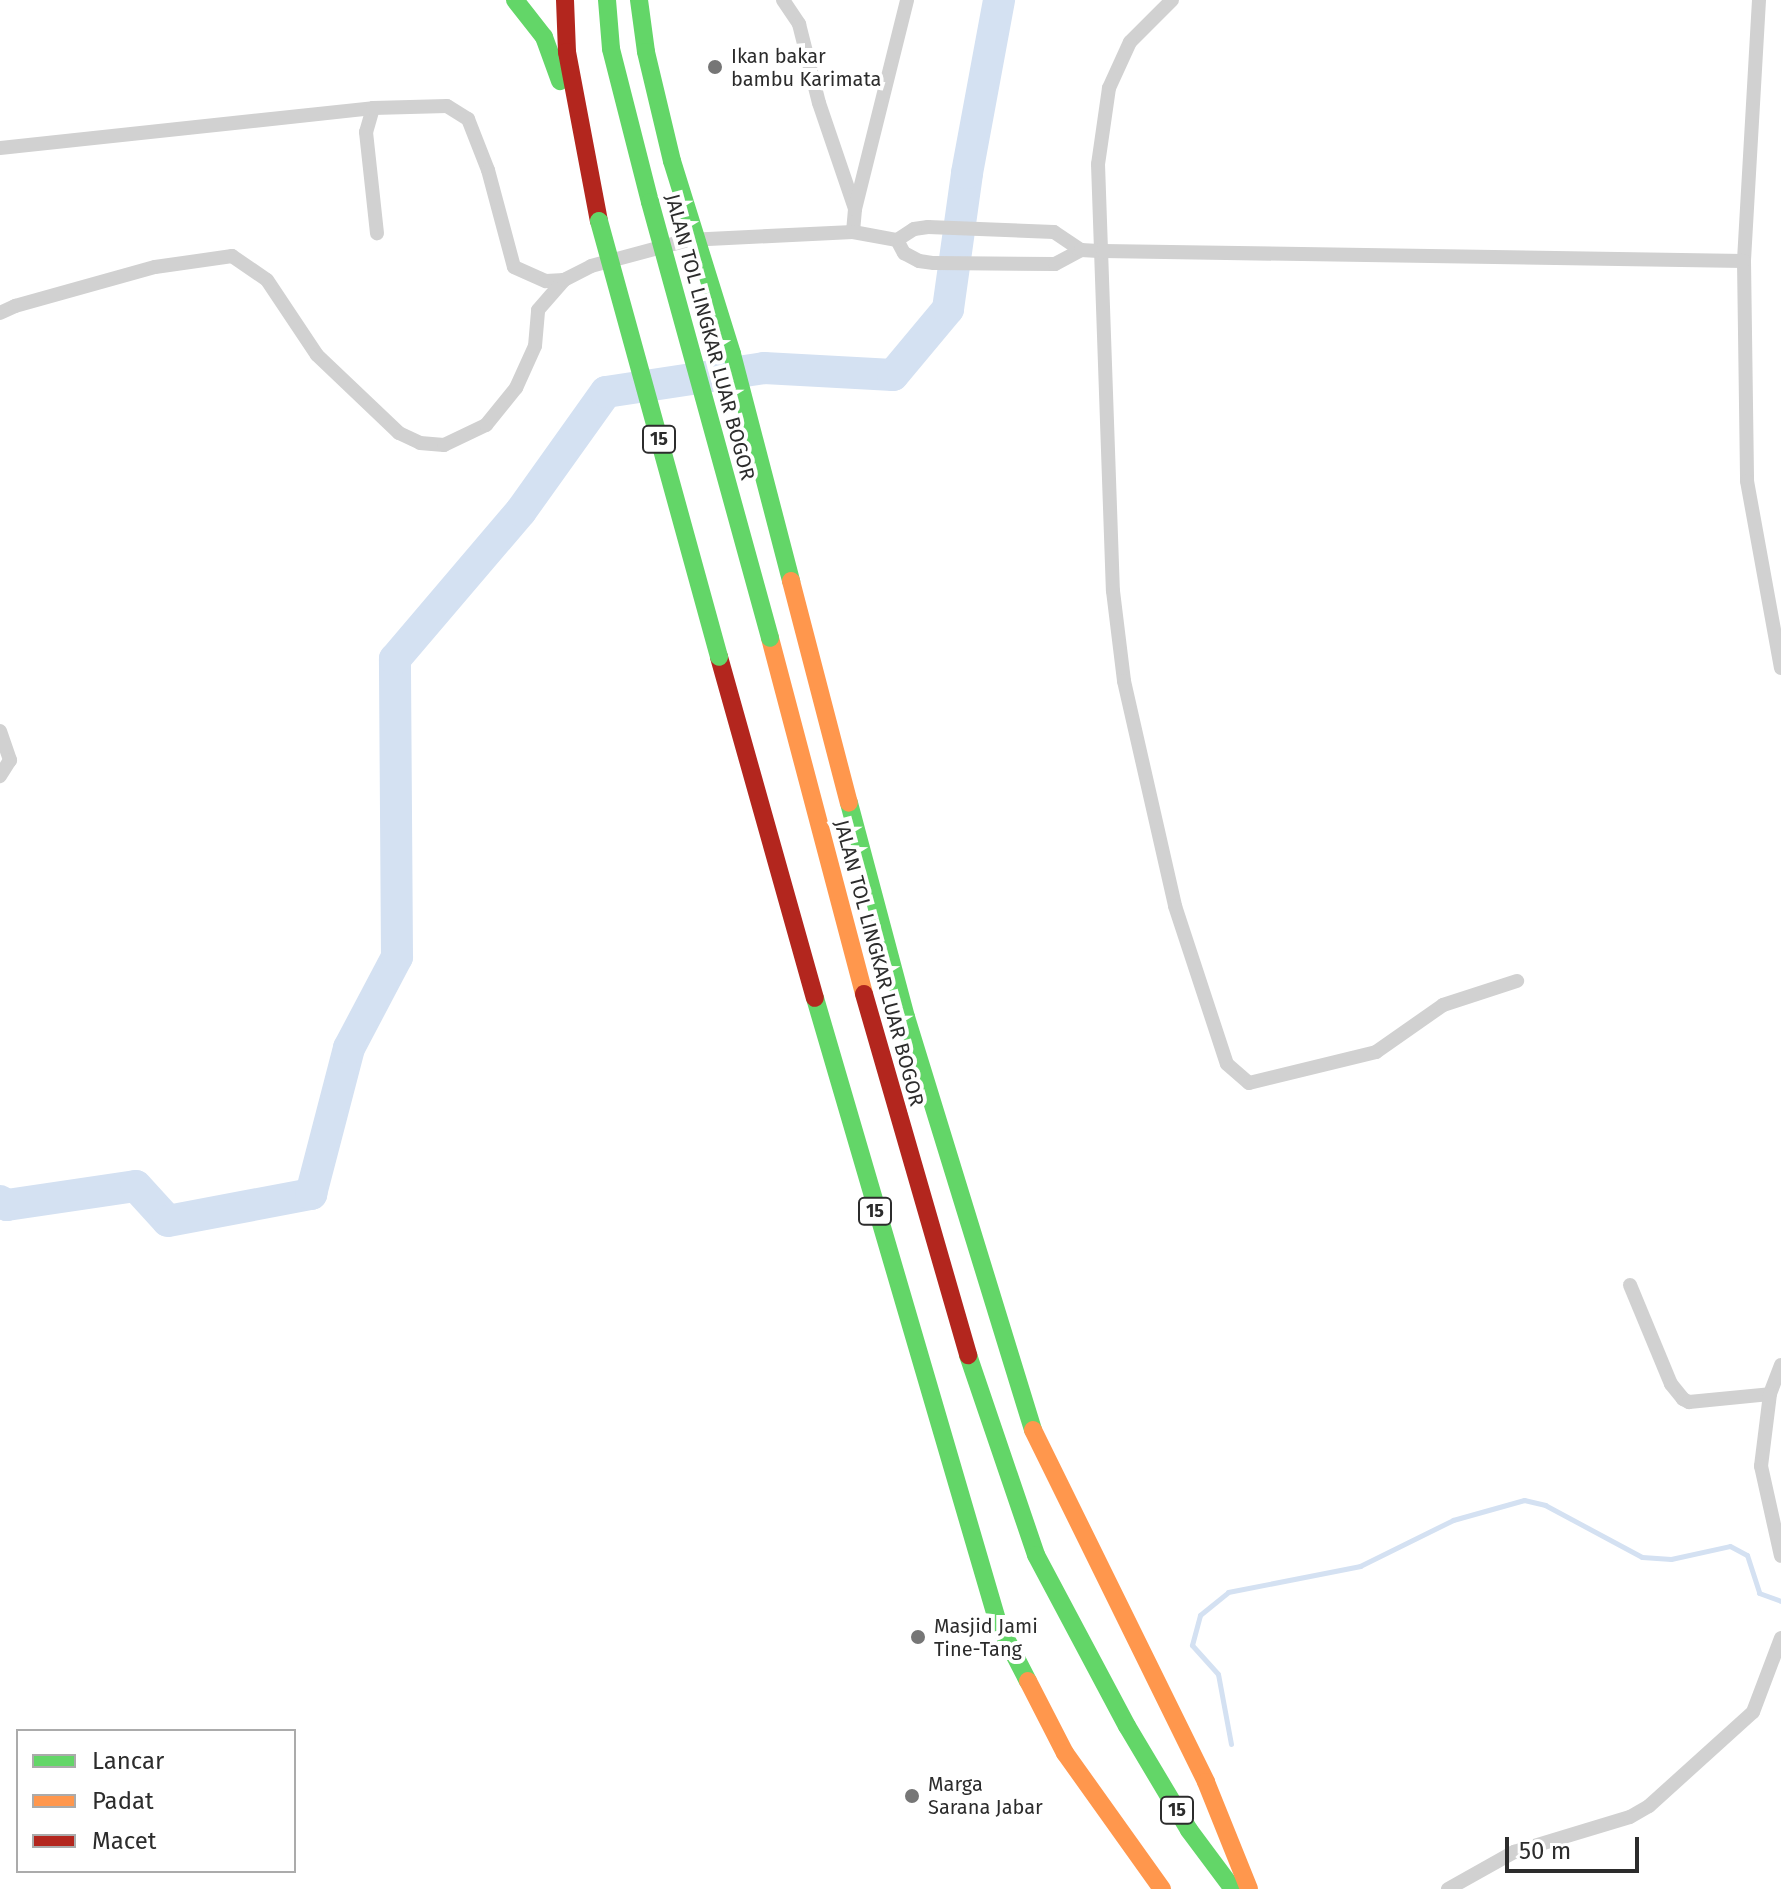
<!DOCTYPE html>
<html>
<head>
<meta charset="utf-8">
<style>
	body { margin:0 }
	#map { position:relative; width:1781px; height:1889px; overflow:hidden; background:#fff; font-family:"Fira Sans",sans-serif }
	div>[style] { position:absolute }
	.stream>* { height:5px; margin:-2.5px; padding:0 2.5px; transform-origin:2.5px; border-radius:2.5px; background:#d4e1f2 }
	.river>* { height:32px; margin:-16px; padding:0 16px; transform-origin:16px; border-radius:16px; background:#d4e1f2 }
	.street>* { height:14px; margin:-7px; padding:0 7px; transform-origin:7px; border-radius:7px; background:#d1d1d1 }
	.fast>* { height:18px; margin:-9px; padding:0 9px; transform-origin:9px; border-radius:9px; background:#63d668 }
	.slow>* { height:18px; margin:-9px; padding:0 9px; transform-origin:9px; border-radius:9px; background:#ff974d }
	.jam>* { height:18px; margin:-9px; padding:0 9px; transform-origin:9px; border-radius:9px; background:#b3261e }
	.fast-bridge>* { height:18px; margin:-9px; padding:0 9px; transform-origin:9px; border-radius:9px; background:#63d668 }
	.slow-bridge>* { height:18px; margin:-9px; padding:0 9px; transform-origin:9px; border-radius:9px; background:#ff974d }
	.dots>* { width:22px; height:22px; translate:-50% -50%; box-sizing:border-box; border:4px solid #fff; border-radius:50% }
	span { translate:-50% -50%; white-space:nowrap; text-align:center; line-height:1.15; -webkit-text-stroke:8px #fff; paint-order:stroke }
	.shield-label span { padding:2px 6px; background:#fff; border:2px solid; border-radius:6px; -webkit-text-stroke-width:0 }
	.shield-label { font-size:18px; color:#2c2c2c; font-weight:700 }
	.poi-label { font-size:20px; color:#2c2c2c }
	.left { translate:0 -50%; text-align:left }
	.street-label { font-size:20px; color:#2c2c2c }
	.legend { position:absolute; left:16px; top:1729px; width:280px; height:144px; box-sizing:border-box; background:#fff; border:2px solid #ababab; margin:0; padding:10px 14px; list-style:none; font-size:24px; color:#2c2c2c }
	.legend li { display:flex; align-items:center; gap:16px; height:40px }
	.legend b { width:40px; border:2px solid #ababab }
	.scale { position:absolute; left:1505px; top:1837px; width:134px; height:36px; box-sizing:border-box; border:4px solid #2c2c2c; border-top:0; padding-left:10px; font-size:24px; line-height:28px; white-space:nowrap; color:#2c2c2c; -webkit-text-stroke:6px #fff; paint-order:stroke }
</style>
</head>
<body>
<div id="map">
	<div class="stream">
		<i style="left:1231px;top:1744px;width:71px;rotate:-100.5deg"></i>
		<i style="left:1218px;top:1674px;width:39px;rotate:-132deg"></i>
		<i style="left:1192px;top:1645px;width:31px;rotate:-75deg"></i>
		<i style="left:1200px;top:1615px;width:36px;rotate:-39deg"></i>
		<i style="left:1228px;top:1592px;width:135px;rotate:-11.1deg"></i>
		<i style="left:1360px;top:1566px;width:104px;rotate:-26.3deg"></i>
		<i style="left:1453px;top:1520px;width:74px;rotate:-15.7deg"></i>
		<i style="left:1524px;top:1500px;width:22px;rotate:13deg"></i>
		<i style="left:1545px;top:1505px;width:110px;rotate:28.2deg"></i>
		<i style="left:1642px;top:1557px;width:29px;rotate:4deg"></i>
		<i style="left:1671px;top:1559px;width:60px;rotate:-12.4deg"></i>
		<i style="left:1730px;top:1546px;width:19px;rotate:28deg"></i>
		<i style="left:1747px;top:1555px;width:40px;rotate:72deg"></i>
		<i style="left:1759px;top:1593px;width:23px;rotate:20deg"></i>
	</div>
	<div class="river">
		<i style="left:0;top:1201px;width:8px;rotate:30deg"></i>
		<i style="left:7px;top:1205px;width:130px;rotate:-8.4deg"></i>
		<i style="left:136px;top:1186px;width:47px;rotate:47.6deg"></i>
		<i style="left:168px;top:1221px;width:146px;rotate:-10.7deg"></i>
		<i style="left:311px;top:1194px;width:151px;rotate:-75.4deg"></i>
		<i style="left:349px;top:1048px;width:103px;rotate:-62.2deg"></i>
		<i style="left:397px;top:957px;width:298px;rotate:-90.4deg"></i>
		<i style="left:395px;top:659px;width:194px;rotate:-49.6deg"></i>
		<i style="left:521px;top:511px;width:146px;rotate:-54.5deg"></i>
		<i style="left:606px;top:392px;width:160px;rotate:-8.6deg"></i>
		<i style="left:764px;top:368px;width:129px;rotate:3.1deg"></i>
		<i style="left:893px;top:375px;width:86px;rotate:-50.2deg"></i>
		<i style="left:948px;top:309px;width:137px;rotate:-82deg"></i>
		<i style="left:967px;top:173px;width:176px;rotate:-79.5deg"></i>
	</div>
	<div class="street">
		<i style="left:783px;top:0;width:29px;rotate:56deg"></i>
		<i style="left:799px;top:24px;width:81px;rotate:75.8deg"></i>
		<i style="left:819px;top:103px;width:112px;rotate:71.2deg"></i>
		<i style="left:1172px;top:0;width:59px;rotate:135deg"></i>
		<i style="left:1130px;top:42px;width:51px;rotate:114.5deg"></i>
		<i style="left:1109px;top:88px;width:77px;rotate:98.2deg"></i>
		<i style="left:1098px;top:164px;width:427px;rotate:88deg"></i>
		<i style="left:1113px;top:591px;width:91px;rotate:83deg"></i>
		<i style="left:1124px;top:681px;width:231px;rotate:77.2deg"></i>
		<i style="left:1175px;top:906px;width:166px;rotate:71.8deg"></i>
		<i style="left:1227px;top:1064px;width:29px;rotate:41deg"></i>
		<i style="left:1249px;top:1083px;width:131px;rotate:-13.7deg"></i>
		<i style="left:1376px;top:1052px;width:82px;rotate:-35deg"></i>
		<i style="left:1443px;top:1005px;width:78px;rotate:-18deg"></i>
		<i style="left:1759px;top:0;width:261px;rotate:93.3deg"></i>
		<i style="left:1744px;top:261px;width:220px;rotate:89.2deg"></i>
		<i style="left:1747px;top:481px;width:190px;rotate:79.7deg"></i>
		<i style="left:373px;top:108px;width:25px;rotate:106deg"></i>
		<i style="left:366px;top:132px;width:102px;rotate:83.8deg"></i>
		<i style="left:0;top:148px;width:375px;rotate:-6.1deg"></i>
		<i style="left:373px;top:108px;width:74px;rotate:-1.5deg"></i>
		<i style="left:447px;top:106px;width:25px;rotate:32deg"></i>
		<i style="left:468px;top:119px;width:55px;rotate:68.6deg"></i>
		<i style="left:488px;top:170px;width:100px;rotate:75deg"></i>
		<i style="left:514px;top:267px;width:35px;rotate:24deg"></i>
		<i style="left:546px;top:281px;width:18px;rotate:-3deg"></i>
		<i style="left:853px;top:232px;width:23px;rotate:-85deg"></i>
		<i style="left:855px;top:209px;width:215px;rotate:-76deg"></i>
		<i style="left:897px;top:240px;width:15px;rotate:62deg"></i>
		<i style="left:904px;top:253px;width:17px;rotate:28deg"></i>
		<i style="left:919px;top:261px;width:15px;rotate:8deg"></i>
		<i style="left:934px;top:263px;width:121px;rotate:0.5deg"></i>
		<i style="left:1055px;top:264px;width:30px;rotate:-28deg"></i>
		<i style="left:0;top:313px;width:17px;rotate:-25deg"></i>
		<i style="left:15px;top:306px;width:145px;rotate:-15.6deg"></i>
		<i style="left:155px;top:267px;width:78px;rotate:-8.1deg"></i>
		<i style="left:232px;top:256px;width:42px;rotate:34.4deg"></i>
		<i style="left:267px;top:280px;width:90px;rotate:56.3deg"></i>
		<i style="left:317px;top:355px;width:113px;rotate:43.6deg"></i>
		<i style="left:399px;top:433px;width:23px;rotate:25deg"></i>
		<i style="left:420px;top:443px;width:24px;rotate:5deg"></i>
		<i style="left:444px;top:445px;width:47px;rotate:-25.5deg"></i>
		<i style="left:486px;top:425px;width:48px;rotate:-51deg"></i>
		<i style="left:516px;top:388px;width:46px;rotate:-65.7deg"></i>
		<i style="left:535px;top:346px;width:36px;rotate:-85deg"></i>
		<i style="left:538px;top:310px;width:40px;rotate:-49deg"></i>
		<i style="left:564px;top:280px;width:30px;rotate:-27deg"></i>
		<i style="left:591px;top:266px;width:100px;rotate:-15deg"></i>
		<i style="left:688px;top:240px;width:165px;rotate:-2.8deg"></i>
		<i style="left:853px;top:232px;width:45px;rotate:10.3deg"></i>
		<i style="left:897px;top:240px;width:20px;rotate:-33deg"></i>
		<i style="left:914px;top:229px;width:14px;rotate:-8deg"></i>
		<i style="left:928px;top:227px;width:126px;rotate:2.3deg"></i>
		<i style="left:1054px;top:232px;width:32px;rotate:34deg"></i>
		<i style="left:1081px;top:250px;width:22px;rotate:3deg"></i>
		<i style="left:1103px;top:251px;width:641px;rotate:0.89deg"></i>
		<i style="left:0;top:731px;width:31px;rotate:71deg"></i>
		<i style="left:10px;top:760px;width:19px;rotate:122deg"></i>
		<i style="left:1630px;top:1285px;width:107px;rotate:67.5deg"></i>
		<i style="left:1671px;top:1384px;width:19px;rotate:51deg"></i>
		<i style="left:1683px;top:1399px;width:7px;rotate:27deg"></i>
		<i style="left:1689px;top:1402px;width:81px;rotate:-5.6deg"></i>
		<i style="left:1781px;top:1365px;width:31px;rotate:111deg"></i>
		<i style="left:1770px;top:1394px;width:73px;rotate:97.1deg"></i>
		<i style="left:1761px;top:1466px;width:92px;rotate:77.5deg"></i>
		<i style="left:1448px;top:1889px;width:76px;rotate:-29.3deg"></i>
		<i style="left:1514px;top:1852px;width:121px;rotate:-16.8deg"></i>
		<i style="left:1630px;top:1817px;width:22px;rotate:-30deg"></i>
		<i style="left:1649px;top:1806px;width:140px;rotate:-42.1deg"></i>
		<i style="left:1753px;top:1712px;width:79px;rotate:-69.3deg"></i>
	</div>
	<div class="fast">
		<i style="left:515px;top:0;width:47px;rotate:51.9deg"></i>
		<i style="left:544px;top:37px;width:47px;rotate:70deg"></i>
		<i style="left:607px;top:0;width:49px;rotate:85.3deg"></i>
		<i style="left:611px;top:49px;width:158px;rotate:75.7deg"></i>
		<i style="left:849px;top:803px;width:221px;rotate:75.1deg"></i>
		<i style="left:906px;top:1017px;width:432px;rotate:72.9deg"></i>
		<i style="left:815px;top:998px;width:651px;rotate:73.68deg"></i>
		<i style="left:998px;top:1623px;width:65px;rotate:62.7deg"></i>
		<i style="left:968px;top:1355px;width:211px;rotate:71.2deg"></i>
		<i style="left:1036px;top:1555px;width:194px;rotate:62deg"></i>
		<i style="left:1127px;top:1726px;width:121px;rotate:59.2deg"></i>
		<i style="left:1189px;top:1830px;width:74px;rotate:53.3deg"></i>
	</div>
	<div class="slow">
		<i style="left:770px;top:638px;width:368px;rotate:75.2deg"></i>
		<i style="left:1033px;top:1430px;width:392px;rotate:63.8deg"></i>
		<i style="left:1206px;top:1782px;width:115px;rotate:68.1deg"></i>
		<i style="left:1028px;top:1681px;width:81px;rotate:62.8deg"></i>
		<i style="left:1065px;top:1753px;width:167px;rotate:54.5deg"></i>
	</div>
	<div class="jam">
		<i style="left:565px;top:0;width:52px;rotate:87.8deg"></i>
		<i style="left:567px;top:52px;width:172px;rotate:79.3deg"></i>
		<i style="left:719px;top:657px;width:354px;rotate:74.3deg"></i>
		<i style="left:864px;top:994px;width:376px;rotate:73.9deg"></i>
	</div>
	<div class="fast-bridge">
		<i style="left:639px;top:0;width:52px;rotate:82.3deg"></i>
		<i style="left:646px;top:52px;width:112px;rotate:76.6deg"></i>
		<i style="left:672px;top:161px;width:202px;rotate:72.7deg"></i>
		<i style="left:732px;top:354px;width:235px;rotate:75.4deg"></i>
		<i style="left:650px;top:202px;width:452px;rotate:74.6deg"></i>
		<i style="left:599px;top:221px;width:452px;rotate:74.6deg"></i>
	</div>
	<div class="slow-bridge">
		<i style="left:791px;top:581px;width:229px;rotate:75.4deg"></i>
	</div>
	<div class="dots">
		<i style="left:715px;top:67px;background:#767676"></i>
		<i style="left:918px;top:1637px;background:#767676"></i>
		<i style="left:912px;top:1796px;background:#767676"></i>
	</div>
	<div class="shield-label">
		<span style="left:659px;top:439px">15</span>
		<span style="left:875px;top:1211px">15</span>
		<span style="left:1177px;top:1810px">15</span>
	</div>
	<div class="poi-label">
		<span class="left" style="left:731px;top:68px">Ikan bakar<br>bambu Karimata</span>
		<span class="left" style="left:934px;top:1638px">Masjid Jami<br>Tine-Tang</span>
		<span class="left" style="left:928px;top:1796px">Marga<br>Sarana Jabar</span>
	</div>
	<div class="street-label">
		<span style="left:710px;top:337px;rotate:75deg">JALAN TOL LINGKAR LUAR BOGOR</span>
		<span style="left:879px;top:963px;rotate:75deg">JALAN TOL LINGKAR LUAR BOGOR</span>
	</div>
	<ul class="legend">
	<li><b style="height:10px;background:#63d668"></b>Lancar</li>
	<li><b style="height:10px;background:#ff974d"></b>Padat</li>
	<li><b style="height:10px;background:#b3261e"></b>Macet</li>
	</ul>
	<div class="scale">50 m</div>
</div>
</body>
</html>
